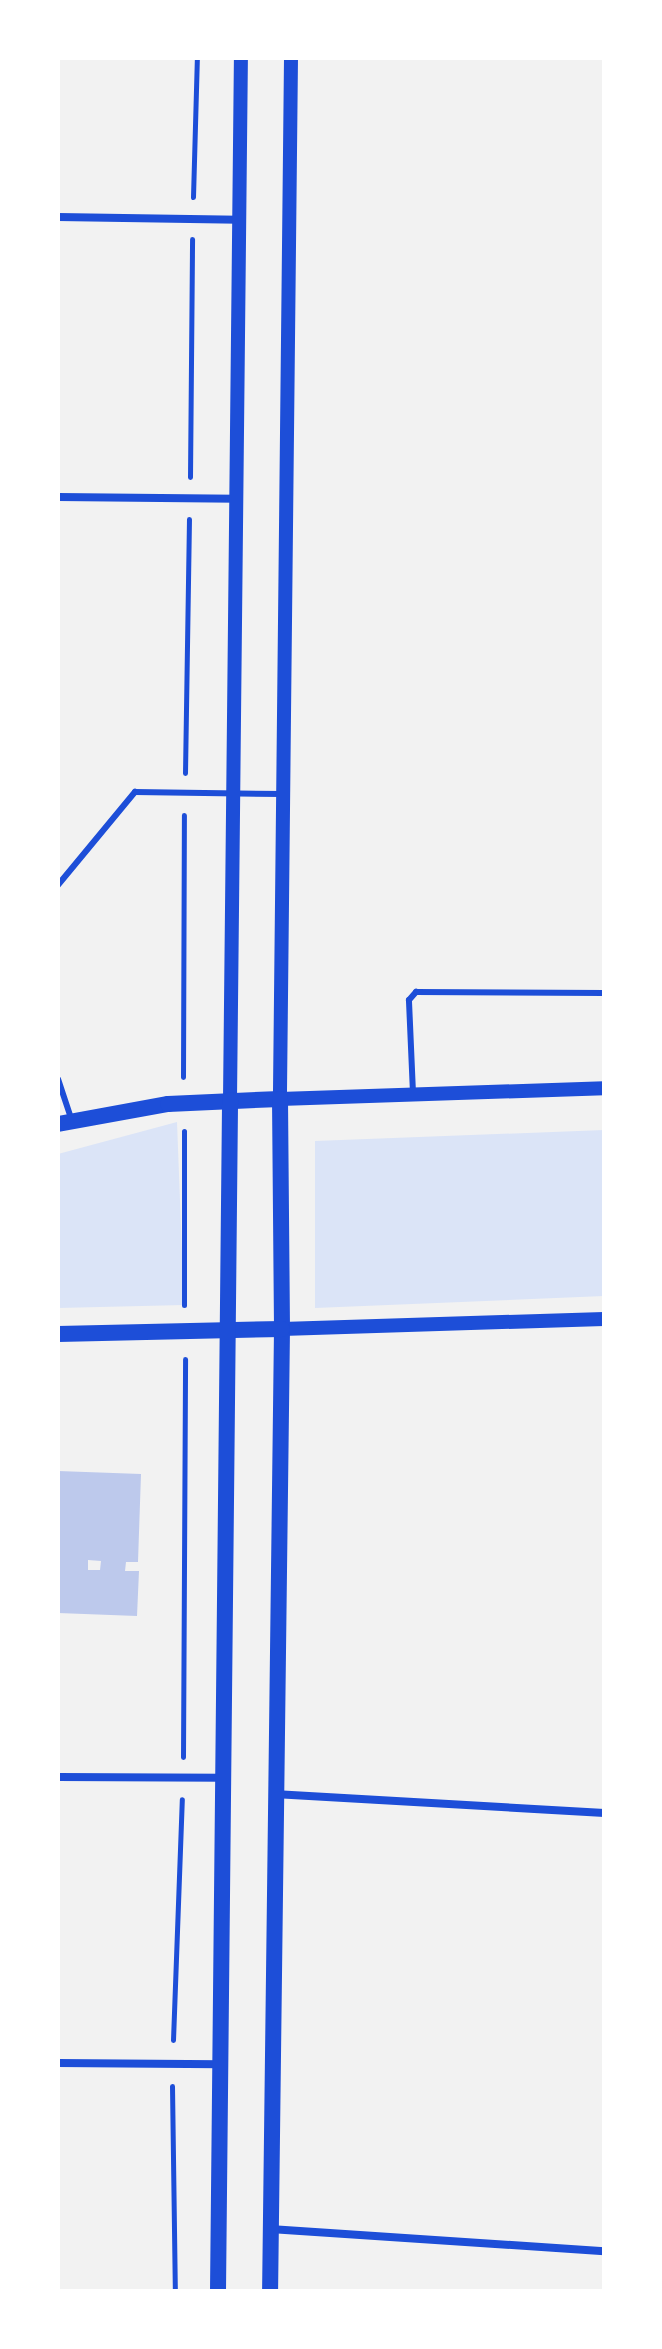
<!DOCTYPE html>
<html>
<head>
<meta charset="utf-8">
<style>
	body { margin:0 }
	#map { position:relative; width:662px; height:2349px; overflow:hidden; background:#f2f2f2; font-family:Arial,sans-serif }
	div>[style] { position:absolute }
	.green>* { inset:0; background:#dbe4f7 }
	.building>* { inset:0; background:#bdc9ec }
	.path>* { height:5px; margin:-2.5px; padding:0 2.5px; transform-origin:2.5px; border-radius:2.5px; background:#1d4ed8 }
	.service>* { height:6px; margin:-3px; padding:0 3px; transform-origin:3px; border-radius:3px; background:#1d4ed8 }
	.minor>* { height:8px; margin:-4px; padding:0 4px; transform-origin:4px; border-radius:4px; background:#1d4ed8 }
	.tertiary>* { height:14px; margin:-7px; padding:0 7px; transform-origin:7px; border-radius:7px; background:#1d4ed8 }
	.secondary>* { height:16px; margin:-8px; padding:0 8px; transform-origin:8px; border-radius:8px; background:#1d4ed8 }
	span { translate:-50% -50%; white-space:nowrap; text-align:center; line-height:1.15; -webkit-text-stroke:8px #fff; paint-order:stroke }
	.frame { position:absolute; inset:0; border:60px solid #fff; pointer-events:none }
</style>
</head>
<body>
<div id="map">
	<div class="green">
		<i style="clip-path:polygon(177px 1122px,184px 1305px,58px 1308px,58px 1154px)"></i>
		<i style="clip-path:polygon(604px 1130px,604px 1296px,315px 1308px,315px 1141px)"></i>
	</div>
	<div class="building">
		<i style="clip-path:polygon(evenodd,58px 1471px,141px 1474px,138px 1562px,126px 1562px,125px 1571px,139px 1571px,137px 1616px,58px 1613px,58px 1471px,88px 1560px,101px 1561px,100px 1570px,88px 1570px,88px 1560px)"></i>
	</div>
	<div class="path">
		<i style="left:193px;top:197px;width:139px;rotate:-88.4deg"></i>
		<i style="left:190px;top:477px;width:238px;rotate:-89.5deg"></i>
		<i style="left:185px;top:773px;width:254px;rotate:-89.1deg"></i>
		<i style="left:183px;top:1077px;width:262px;rotate:-89.8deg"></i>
		<i style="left:184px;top:1305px;width:174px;rotate:-90deg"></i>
		<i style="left:183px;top:1757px;width:398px;rotate:-89.7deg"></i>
		<i style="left:173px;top:2040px;width:241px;rotate:-87.9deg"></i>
		<i style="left:172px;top:2086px;width:205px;rotate:89.2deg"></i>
	</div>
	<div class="service">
		<i style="left:58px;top:885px;width:121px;rotate:-50.4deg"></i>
		<i style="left:135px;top:792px;width:148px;rotate:0.8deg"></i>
		<i style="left:58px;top:1079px;width:41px;rotate:71.6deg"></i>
		<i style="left:413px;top:1093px;width:93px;rotate:-92.5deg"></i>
		<i style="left:409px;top:1000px;width:11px;rotate:-49deg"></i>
		<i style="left:416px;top:992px;width:188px;rotate:0.3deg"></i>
	</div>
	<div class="minor">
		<i style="left:58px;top:217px;width:181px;rotate:0.9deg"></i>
		<i style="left:58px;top:497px;width:179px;rotate:0.6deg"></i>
		<i style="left:58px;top:1777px;width:165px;rotate:0.3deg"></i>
		<i style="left:274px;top:1794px;width:331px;rotate:3.3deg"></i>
		<i style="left:58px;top:2063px;width:162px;rotate:0.4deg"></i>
		<i style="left:270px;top:2229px;width:335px;rotate:3.8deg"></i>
	</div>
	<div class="tertiary">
		<i style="left:291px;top:58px;width:1041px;rotate:90.61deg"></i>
		<i style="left:280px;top:1099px;width:324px;rotate:-1.9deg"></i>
		<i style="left:230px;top:1100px;width:1042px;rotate:-89.4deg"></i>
		<i style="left:282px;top:1329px;width:322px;rotate:-1.8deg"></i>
	</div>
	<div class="secondary">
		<i style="left:58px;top:1124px;width:112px;rotate:-10.3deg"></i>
		<i style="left:168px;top:1104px;width:112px;rotate:-2.6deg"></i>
		<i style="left:280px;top:1099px;width:230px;rotate:89.5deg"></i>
		<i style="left:282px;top:1329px;width:962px;rotate:90.71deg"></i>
		<i style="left:58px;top:1334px;width:224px;rotate:-1.3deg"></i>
		<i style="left:218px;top:2291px;width:1191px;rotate:-89.42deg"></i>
	</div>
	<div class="frame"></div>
</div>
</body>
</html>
